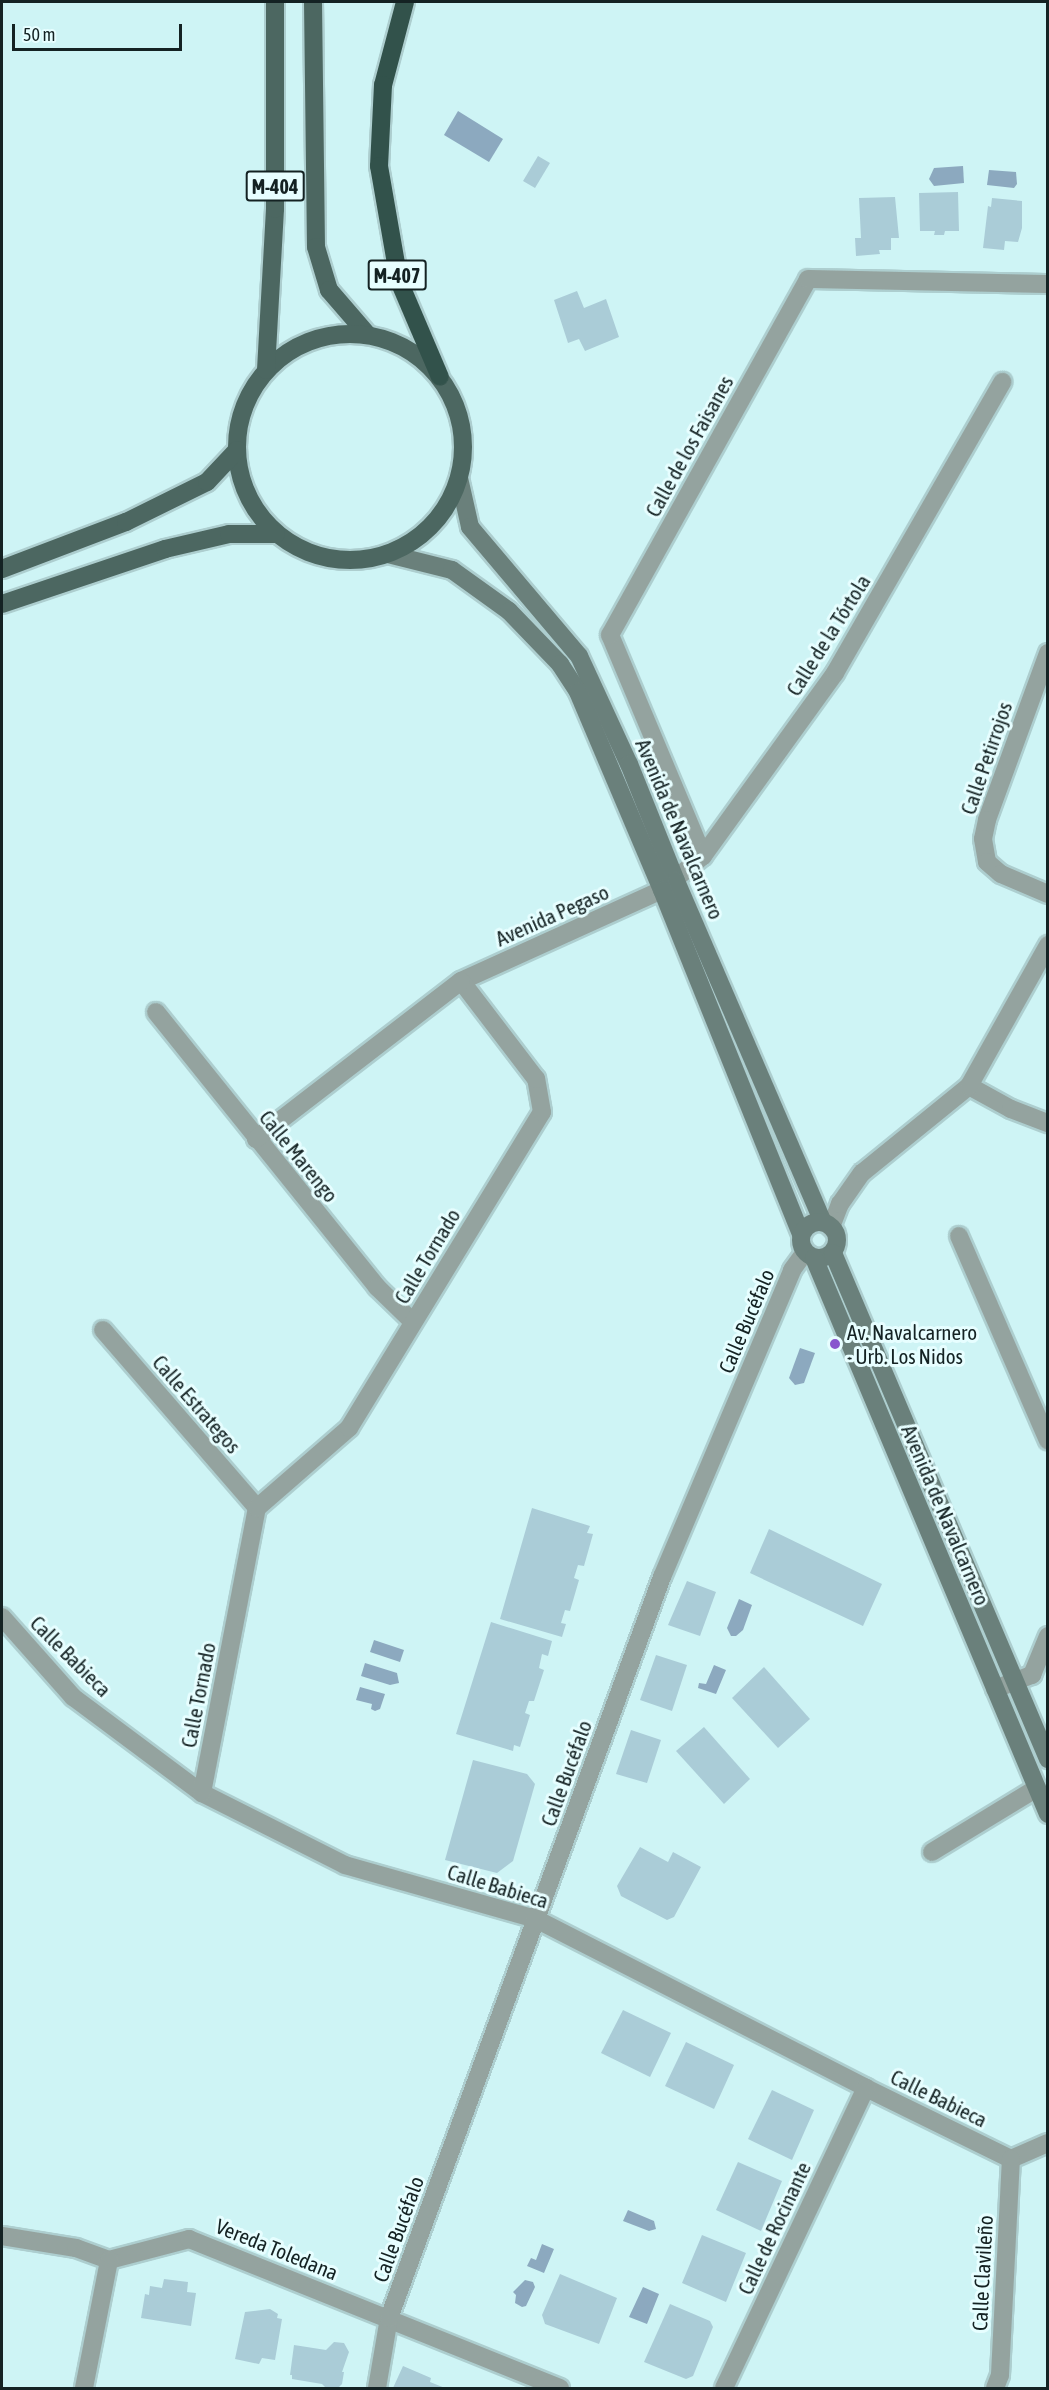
<!DOCTYPE html>
<html>
<head>
<meta charset="utf-8">
<style>
	body { margin:0 }
	#map { position:relative; width:1049px; height:2390px; overflow:hidden; background:#cef4f5; font-family:"Asap Condensed",sans-serif }
	div>[style] { position:absolute }
	.water>* { inset:0; background:#8ca9bf }
	.building>* { inset:0; background:#aaccd7 }
	.roads { filter:drop-shadow(2px 0 #adcecf) drop-shadow(-2px 0 #adcecf) drop-shadow(0 2px #adcecf) drop-shadow(0 -2px #adcecf) }
	.street>* { height:18px; margin:-9px; padding:0 9px; transform-origin:9px; border-radius:9px; background:#94a39f }
	.secondary>* { height:18px; margin:-9px; padding:0 9px; transform-origin:9px; border-radius:9px; background:#6a807b }
	.secondary>.ring { margin:-9px; padding:0; box-sizing:content-box; background:none; border:18px solid #6a807b; border-radius:50% }
	.primary>* { height:18px; margin:-9px; padding:0 9px; transform-origin:9px; border-radius:9px; background:#4c6761 }
	.primary>.ring { margin:-9px; padding:0; box-sizing:content-box; background:none; border:18px solid #4c6761; border-radius:50% }
	.highway>* { height:18px; margin:-9px; padding:0 9px; transform-origin:9px; border-radius:9px; background:#32524b }
	.dots>* { width:16px; height:16px; translate:-50% -50%; box-sizing:border-box; border:3px solid #e7feff; border-radius:50% }
	span { translate:-50% -50%; white-space:nowrap; text-align:center; line-height:1.15; -webkit-text-stroke:6px #e7feff; paint-order:stroke }
	.shield-label span { padding:2px 4px; background:#e7feff; border:2px solid; border-radius:4px; -webkit-text-stroke-width:0 }
	.shield-label { font-size:20px; color:#142223; font-weight:700 }
	.street-label { font-size:21px; color:#142223 }
	.poi-label { font-size:21px; color:#142223 }
	.left { translate:0 -50%; text-align:left }
	.frame { position:absolute; inset:0; border:3px solid #142223; pointer-events:none }
	.scale { position:absolute; left:12px; top:24px; width:170px; height:27px; box-sizing:border-box; border:3px solid #142223; border-top:0; padding-left:8px; font-size:18px; line-height:21px; white-space:nowrap; color:#142223; -webkit-text-stroke:4px #e7feff; paint-order:stroke }
</style>
</head>
<body>
<div id="map">
	<div class="water">
		<i style="clip-path:polygon(458px 111px,503px 139px,489px 162px,444px 135px)"></i>
		<i style="clip-path:polygon(963px 166px,964px 183px,934px 186px,929px 179px,934px 168px)"></i>
		<i style="clip-path:polygon(989px 170px,1016px 172px,1017px 184px,1014px 188px,987px 185px)"></i>
		<i style="clip-path:polygon(800px 1348px,815px 1353px,804px 1383px,795px 1385px,789px 1378px)"></i>
		<i style="clip-path:polygon(739px 1599px,752px 1605px,743px 1630px,736px 1636px,731px 1636px,727px 1628px)"></i>
		<i style="clip-path:polygon(374px 1640px,404px 1650px,400px 1662px,370px 1652px)"></i>
		<i style="clip-path:polygon(365px 1663px,397px 1673px,399px 1683px,390px 1685px,361px 1676px)"></i>
		<i style="clip-path:polygon(714px 1665px,726px 1670px,716px 1694px,698px 1688px,699px 1683px,706px 1684px)"></i>
		<i style="clip-path:polygon(360px 1687px,385px 1694px,380px 1709px,375px 1711px,371px 1709px,372px 1704px,356px 1700px)"></i>
		<i style="clip-path:polygon(628px 2210px,654px 2221px,656px 2229px,649px 2231px,623px 2221px)"></i>
		<i style="clip-path:polygon(542px 2244px,554px 2249px,544px 2273px,527px 2266px,531px 2258px,536px 2260px)"></i>
		<i style="clip-path:polygon(525px 2280px,533px 2282px,535px 2287px,526px 2306px,522px 2307px,515px 2303px,516px 2295px,513px 2292px)"></i>
		<i style="clip-path:polygon(643px 2287px,659px 2294px,647px 2324px,629px 2317px)"></i>
	</div>
	<div class="building">
		<i style="clip-path:polygon(538px 156px,550px 163px,535px 188px,523px 181px)"></i>
		<i style="clip-path:polygon(958px 192px,959px 231px,945px 231px,944px 235px,934px 235px,935px 231px,920px 231px,919px 193px)"></i>
		<i style="clip-path:polygon(895px 197px,899px 238px,891px 238px,891px 250px,879px 250px,880px 254px,856px 256px,855px 238px,861px 238px,859px 198px)"></i>
		<i style="clip-path:polygon(992px 198px,1022px 201px,1022px 228px,1018px 242px,1005px 241px,1004px 250px,983px 248px,988px 206px,991px 207px)"></i>
		<i style="clip-path:polygon(577px 291px,584px 308px,606px 299px,619px 337px,585px 351px,579px 339px,568px 343px,554px 300px)"></i>
		<i style="clip-path:polygon(532px 1508px,590px 1526px,587px 1533px,593px 1534px,584px 1566px,578px 1565px,574px 1578px,579px 1580px,570px 1611px,565px 1610px,561px 1623px,566px 1624px,562px 1637px,500px 1619px)"></i>
		<i style="clip-path:polygon(769px 1529px,882px 1584px,863px 1626px,750px 1573px)"></i>
		<i style="clip-path:polygon(687px 1581px,716px 1592px,700px 1636px,668px 1625px)"></i>
		<i style="clip-path:polygon(491px 1622px,552px 1641px,548px 1656px,542px 1654px,539px 1668px,544px 1670px,534px 1701px,529px 1701px,525px 1713px,530px 1715px,520px 1747px,514px 1745px,513px 1751px,456px 1734px)"></i>
		<i style="clip-path:polygon(656px 1655px,687px 1665px,672px 1711px,640px 1700px)"></i>
		<i style="clip-path:polygon(764px 1667px,810px 1719px,778px 1748px,732px 1698px)"></i>
		<i style="clip-path:polygon(704px 1727px,750px 1779px,724px 1804px,676px 1751px)"></i>
		<i style="clip-path:polygon(631px 1730px,661px 1740px,647px 1783px,616px 1774px)"></i>
		<i style="clip-path:polygon(473px 1760px,527px 1774px,535px 1784px,513px 1861px,497px 1873px,445px 1860px)"></i>
		<i style="clip-path:polygon(640px 1847px,668px 1862px,673px 1852px,701px 1867px,674px 1917px,667px 1920px,621px 1896px,617px 1886px)"></i>
		<i style="clip-path:polygon(623px 2010px,671px 2033px,650px 2077px,601px 2053px)"></i>
		<i style="clip-path:polygon(686px 2042px,734px 2065px,714px 2109px,665px 2086px)"></i>
		<i style="clip-path:polygon(772px 2090px,814px 2110px,792px 2160px,748px 2139px)"></i>
		<i style="clip-path:polygon(738px 2162px,782px 2181px,761px 2231px,716px 2210px)"></i>
		<i style="clip-path:polygon(702px 2235px,746px 2253px,726px 2302px,682px 2283px)"></i>
		<i style="clip-path:polygon(560px 2274px,617px 2298px,599px 2344px,545px 2324px,542px 2315px)"></i>
		<i style="clip-path:polygon(164px 2279px,188px 2282px,187px 2292px,196px 2293px,191px 2326px,141px 2318px,145px 2294px,149px 2295px,150px 2286px,162px 2288px)"></i>
		<i style="clip-path:polygon(670px 2304px,710px 2321px,713px 2327px,693px 2376px,686px 2379px,644px 2362px)"></i>
		<i style="clip-path:polygon(270px 2309px,278px 2314px,277px 2318px,282px 2319px,275px 2360px,262px 2358px,259px 2364px,235px 2359px,245px 2312px)"></i>
		<i style="clip-path:polygon(334px 2342px,344px 2343px,349px 2352px,342px 2372px,344px 2372px,342px 2384px,338px 2388px,326px 2388px,322px 2384px,292px 2379px,292px 2375px,290px 2375px,294px 2345px,326px 2350px)"></i>
		<i style="clip-path:polygon(403px 2366px,431px 2378px,430px 2382px,445px 2388px,393px 2388px)"></i>
	</div>
	<div class="roads">
		<div class="street">
			<i style="left:1048px;top:653px;width:178px;rotate:110.1deg"></i>
			<i style="left:987px;top:820px;width:19px;rotate:102deg"></i>
			<i style="left:983px;top:839px;width:23px;rotate:80deg"></i>
			<i style="left:987px;top:862px;width:18px;rotate:41deg"></i>
			<i style="left:1001px;top:874px;width:51px;rotate:23.1deg"></i>
			<i style="left:703px;top:856px;width:240px;rotate:-112.8deg"></i>
			<i style="left:610px;top:635px;width:407px;rotate:-60.9deg"></i>
			<i style="left:808px;top:279px;width:240px;rotate:1.2deg"></i>
			<i style="left:461px;top:981px;width:221px;rotate:-24.4deg"></i>
			<i style="left:662px;top:890px;width:53px;rotate:-39.7deg"></i>
			<i style="left:703px;top:856px;width:226px;rotate:-54.2deg"></i>
			<i style="left:835px;top:673px;width:336px;rotate:-60.1deg"></i>
			<i style="left:156px;top:1012px;width:353px;rotate:51.2deg"></i>
			<i style="left:377px;top:1287px;width:50px;rotate:44.2deg"></i>
			<i style="left:969px;top:1086px;width:48px;rotate:28.7deg"></i>
			<i style="left:1011px;top:1109px;width:40px;rotate:21deg"></i>
			<i style="left:831px;top:1227px;width:25px;rotate:-69deg"></i>
			<i style="left:840px;top:1204px;width:38px;rotate:-55deg"></i>
			<i style="left:862px;top:1173px;width:138px;rotate:-39.1deg"></i>
			<i style="left:969px;top:1086px;width:162px;rotate:-60.7deg"></i>
			<i style="left:959px;top:1236px;width:223px;rotate:66.5deg"></i>
			<i style="left:103px;top:1330px;width:235px;rotate:49.1deg"></i>
			<i style="left:2px;top:1617px;width:107px;rotate:48.4deg"></i>
			<i style="left:73px;top:1697px;width:161px;rotate:36.7deg"></i>
			<i style="left:202px;top:1793px;width:160px;rotate:26.7deg"></i>
			<i style="left:345px;top:1865px;width:198px;rotate:15.8deg"></i>
			<i style="left:536px;top:1919px;width:371px;rotate:27.1deg"></i>
			<i style="left:866px;top:2088px;width:161px;rotate:26.1deg"></i>
			<i style="left:1011px;top:2159px;width:40px;rotate:-23.4deg"></i>
			<i style="left:995px;top:1689px;width:40px;rotate:-21deg"></i>
			<i style="left:1032px;top:1675px;width:42px;rotate:-67.7deg"></i>
			<i style="left:202px;top:1793px;width:290px;rotate:-79.1deg"></i>
			<i style="left:257px;top:1508px;width:122px;rotate:-41deg"></i>
			<i style="left:349px;top:1428px;width:370px;rotate:-58.6deg"></i>
			<i style="left:542px;top:1112px;width:34px;rotate:-100deg"></i>
			<i style="left:536px;top:1079px;width:123px;rotate:-127.4deg"></i>
			<i style="left:461px;top:981px;width:259px;rotate:142.4deg"></i>
			<i style="left:932px;top:1852px;width:123px;rotate:-31.4deg"></i>
			<i style="left:2px;top:2236px;width:75px;rotate:9.2deg"></i>
			<i style="left:76px;top:2248px;width:35px;rotate:20deg"></i>
			<i style="left:109px;top:2260px;width:83px;rotate:-14.7deg"></i>
			<i style="left:189px;top:2239px;width:400px;rotate:21.9deg"></i>
			<i style="left:84px;top:2388px;width:130px;rotate:-78.9deg"></i>
			<i style="left:377px;top:2388px;width:71px;rotate:-80.3deg"></i>
			<i style="left:389px;top:2318px;width:790px;rotate:-69.78deg"></i>
			<i style="left:662px;top:1577px;width:333px;rotate:-67deg"></i>
			<i style="left:792px;top:1270px;width:22px;rotate:-54deg"></i>
			<i style="left:724px;top:2388px;width:332px;rotate:-64.7deg"></i>
			<i style="left:995px;top:2388px;width:14px;rotate:-69deg"></i>
			<i style="left:1000px;top:2375px;width:216px;rotate:-87.1deg"></i>
		</div>
		<div class="secondary">
			<i style="left:459px;top:478px;width:50px;rotate:77.3deg"></i>
			<i style="left:470px;top:527px;width:169px;rotate:49.8deg"></i>
			<i style="left:579px;top:656px;width:119px;rotate:65.2deg"></i>
			<i style="left:629px;top:764px;width:126px;rotate:68.1deg"></i>
			<i style="left:676px;top:881px;width:371px;rotate:66.7deg"></i>
			<i style="left:388px;top:554px;width:66px;rotate:14deg"></i>
			<i style="left:452px;top:570px;width:70px;rotate:35.7deg"></i>
			<i style="left:509px;top:611px;width:74px;rotate:46.1deg"></i>
			<i style="left:560px;top:664px;width:33px;rotate:57deg"></i>
			<i style="left:578px;top:692px;width:215px;rotate:67deg"></i>
			<i style="left:662px;top:890px;width:371px;rotate:68deg"></i>
			<i class="ring" style="left:801px;top:1222px;width:18px;height:18px"></i>
			<i style="left:833px;top:1253px;width:550px;rotate:66.98deg"></i>
			<i style="left:814px;top:1258px;width:603px;rotate:67.18deg"></i>
		</div>
		<div class="primary">
			<i style="left:313px;top:2px;width:245px;rotate:89.3deg"></i>
			<i style="left:316px;top:247px;width:45px;rotate:73.2deg"></i>
			<i style="left:329px;top:290px;width:58px;rotate:49.2deg"></i>
			<i class="ring" style="left:237px;top:334px;width:208px;height:208px"></i>
			<i style="left:266px;top:370px;width:161px;rotate:-86.8deg"></i>
			<i style="left:275px;top:209px;width:207px;rotate:-90deg"></i>
			<i style="left:2px;top:569px;width:133px;rotate:-20.8deg"></i>
			<i style="left:126px;top:522px;width:90px;rotate:-26.3deg"></i>
			<i style="left:207px;top:482px;width:44px;rotate:-46.8deg"></i>
			<i style="left:2px;top:604px;width:172px;rotate:-18.6deg"></i>
			<i style="left:165px;top:549px;width:66px;rotate:-13.2deg"></i>
			<i style="left:229px;top:534px;width:47px"></i>
		</div>
		<div class="highway">
			<i style="left:405px;top:2px;width:86px;rotate:104.8deg"></i>
			<i style="left:383px;top:85px;width:81px;rotate:92.8deg"></i>
			<i style="left:379px;top:166px;width:117px;rotate:80.1deg"></i>
			<i style="left:399px;top:281px;width:104px;rotate:66.9deg"></i>
		</div>
	</div>
	<div class="dots">
		<i style="left:835px;top:1344px;background:#8855ce"></i>
	</div>
	<div class="shield-label">
		<span style="left:275px;top:186px">M-404</span>
		<span style="left:397px;top:275px">M-407</span>
	</div>
	<div class="street-label">
		<span style="left:689px;top:446px;rotate:-61deg">Calle de los Faisanes</span>
		<span style="left:828px;top:635px;rotate:-58deg">Calle de la Tórtola</span>
		<span style="left:986px;top:758px;rotate:-71deg">Calle Petirrojos</span>
		<span style="left:680px;top:829px;rotate:67deg">Avenida de Navalcarnero</span>
		<span style="left:552px;top:915px;rotate:-24deg">Avenida Pegaso</span>
		<span style="left:299px;top:1156px;rotate:51deg">Calle Marengo</span>
		<span style="left:427px;top:1256px;rotate:-59deg">Calle Tornado</span>
		<span style="left:746px;top:1321px;rotate:-67deg">Calle Bucéfalo</span>
		<span style="left:197px;top:1404px;rotate:49deg">Calle Estrategos</span>
		<span style="left:946px;top:1515px;rotate:67deg">Avenida de Navalcarnero</span>
		<span style="left:71px;top:1656px;rotate:45deg">Calle Babieca</span>
		<span style="left:198px;top:1695px;rotate:-79deg">Calle Tornado</span>
		<span style="left:566px;top:1773px;rotate:-70deg">Calle Bucéfalo</span>
		<span style="left:498px;top:1886px;rotate:17deg">Calle Babieca</span>
		<span style="left:939px;top:2098px;rotate:26deg">Calle Babieca</span>
		<span style="left:774px;top:2228px;rotate:-65deg">Calle de Rocinante</span>
		<span style="left:398px;top:2229px;rotate:-70deg">Calle Bucéfalo</span>
		<span style="left:277px;top:2249px;rotate:22deg">Vereda Toledana</span>
		<span style="left:982px;top:2273px;rotate:-87deg">Calle Clavileño</span>
	</div>
	<div class="poi-label">
		<span class="left" style="left:847px;top:1344px">Av. Navalcarnero<br>- Urb. Los Nidos</span>
	</div>
	<div class="frame"></div>
	<div class="scale">50 m</div>
</div>
</body>
</html>
